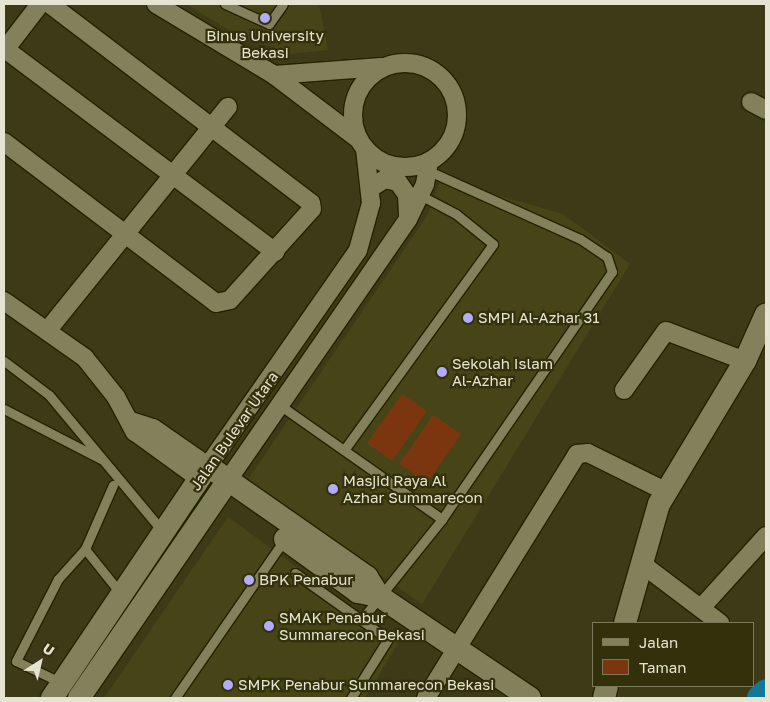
<!DOCTYPE html>
<html>
<head>
<meta charset="utf-8">
<style>
	body { margin:0 }
	#map { position:relative; width:770px; height:702px; overflow:hidden; background:#3d3b17; font-family:"Golos Text",sans-serif }
	div>[style] { position:absolute }
	.built>* { inset:0; background:#474518 }
	.green>* { inset:0; background:#7b360f }
	.river>* { height:26px; margin:-13px; padding:0 13px; transform-origin:13px; border-radius:13px; background:#117898 }
	.roads { filter:drop-shadow(1px 0 #242200) drop-shadow(-1px 0 #242200) drop-shadow(0 1px #242200) drop-shadow(0 -1px #242200) }
	.service>* { height:9px; margin:-4.5px; padding:0 4.5px; transform-origin:4.5px; border-radius:4.5px; background:#83815b }
	.minor>* { height:18px; margin:-9px; padding:0 9px; transform-origin:9px; border-radius:9px; background:#83815b }
	.minor>.ring { margin:-9px; padding:0; box-sizing:content-box; background:none; border:18px solid #83815b; border-radius:50% }
	.tertiary>* { height:22px; margin:-11px; padding:0 11px; transform-origin:11px; border-radius:11px; background:#83815b }
	.dots>* { width:14px; height:14px; translate:-50% -50%; box-sizing:border-box; border:2px solid #33310c; border-radius:50% }
	span { translate:-50% -50%; white-space:nowrap; text-align:center; line-height:1.15; -webkit-text-stroke:4.5px #33310c; paint-order:stroke }
	.poi-label { font-size:15px; color:#e4e4d0 }
	.left { translate:0 -50%; text-align:left }
	.street-label { font-size:15px; color:#e4e4d0 }
	.frame { position:absolute; inset:0; border:5px solid #e4e4d0; pointer-events:none }
	.legend { position:absolute; left:592px; top:622px; width:162px; height:65px; box-sizing:border-box; background:#33310c; border:1px solid #7a795a; margin:0; padding:6px 9px; list-style:none; font-size:15px; color:#e4e4d0 }
	.legend li { display:flex; align-items:center; gap:10px; height:25px }
	.legend b { width:25px; border:1px solid #7a795a }
	.north { position:absolute; left:15px; top:637px; width:50px; height:50px; -webkit-text-stroke:4px #33310c; paint-order:stroke; rotate:35deg; font-size:14px; font-weight:700; line-height:20px; text-align:center; color:#e4e4d0 }
	.north::after { content:''; display:block; margin:auto; width:18px; height:22px; background:#e4e4d0; clip-path:polygon(50% 0,100% 100%,50% 72%,0 100%) }
</style>
</head>
<body>
<div id="map">
	<div class="built">
		<i style="clip-path:polygon(186px 4px,319px 4px,328px 50px,291px 54px,232px 32px)"></i>
		<i style="clip-path:polygon(441px 179px,563px 214px,630px 264px,422px 604px,247px 481px,427px 216px)"></i>
		<i style="clip-path:polygon(228px 517px,399px 642px,365px 698px,104px 698px)"></i>
	</div>
	<div class="green">
		<i style="clip-path:polygon(402px 394px,427px 411px,392px 461px,367px 443px)"></i>
		<i style="clip-path:polygon(433px 415px,461px 434px,427px 483px,399px 464px)"></i>
	</div>
	<div class="river">
		<i style="left:760px;top:698px;width:8px;rotate:-45deg"></i>
	</div>
	<div class="roads">
		<div class="service">
			<i style="left:225px;top:4px;width:48px;rotate:24.4deg"></i>
			<i style="left:269px;top:24px;width:24px;rotate:-55deg"></i>
			<i style="left:4px;top:361px;width:56px;rotate:37.1deg"></i>
			<i style="left:49px;top:395px;width:178px;rotate:50.2deg"></i>
			<i style="left:281px;top:406px;width:197px;rotate:35.1deg"></i>
			<i style="left:4px;top:409px;width:109px;rotate:27.3deg"></i>
			<i style="left:344px;top:450px;width:254px;rotate:-54.1deg"></i>
			<i style="left:493px;top:244px;width:48px;rotate:-141deg"></i>
			<i style="left:456px;top:214px;width:41px;rotate:-152.2deg"></i>
			<i style="left:85px;top:549px;width:58px;rotate:51.3deg"></i>
			<i style="left:295px;top:573px;width:114px;rotate:35.4deg"></i>
			<i style="left:388px;top:639px;width:70px;rotate:122.1deg"></i>
			<i style="left:362px;top:619px;width:128px;rotate:-51.3deg"></i>
			<i style="left:442px;top:519px;width:300px;rotate:-55.5deg"></i>
			<i style="left:612px;top:272px;width:16px;rotate:-108deg"></i>
			<i style="left:607px;top:257px;width:32px;rotate:-146deg"></i>
			<i style="left:580px;top:239px;width:166px;rotate:-155.8deg"></i>
			<i style="left:62px;top:683px;width:51px;rotate:-154.4deg"></i>
			<i style="left:16px;top:661px;width:92px;rotate:-62.9deg"></i>
			<i style="left:58px;top:579px;width:40px;rotate:-48deg"></i>
			<i style="left:85px;top:549px;width:70px;rotate:-66.4deg"></i>
			<i style="left:175px;top:698px;width:192px;rotate:-55.4deg"></i>
		</div>
		<div class="minor">
			<i style="left:156px;top:4px;width:138px;rotate:31deg"></i>
			<i style="left:5px;top:49px;width:338px;rotate:36.9deg"></i>
			<i style="left:4px;top:51px;width:59px;rotate:-52.5deg"></i>
			<i class="ring" style="left:353px;top:63px;width:86px;height:86px"></i>
			<i style="left:751px;top:102px;width:17px;rotate:28deg"></i>
			<i style="left:357px;top:138px;width:104px;rotate:-142.8deg"></i>
			<i style="left:274px;top:75px;width:107px;rotate:-4.3deg"></i>
			<i style="left:4px;top:142px;width:266px;rotate:37.2deg"></i>
			<i style="left:216px;top:303px;width:14px;rotate:-12deg"></i>
			<i style="left:230px;top:300px;width:122px;rotate:-48deg"></i>
			<i style="left:312px;top:209px;width:6px;rotate:-99deg"></i>
			<i style="left:311px;top:203px;width:328px;rotate:-142.7deg"></i>
			<i style="left:372px;top:187px;width:15px;rotate:-32deg"></i>
			<i style="left:385px;top:179px;width:13px;rotate:13deg"></i>
			<i style="left:398px;top:182px;width:16px;rotate:55deg"></i>
			<i style="left:407px;top:195px;width:22px;rotate:87deg"></i>
			<i style="left:4px;top:301px;width:99px;rotate:35.1deg"></i>
			<i style="left:85px;top:358px;width:50px;rotate:51.5deg"></i>
			<i style="left:116px;top:397px;width:40px;rotate:62deg"></i>
			<i style="left:135px;top:432px;width:80px;rotate:35.9deg"></i>
			<i style="left:47px;top:331px;width:288px;rotate:-51.1deg"></i>
			<i style="left:624px;top:390px;width:72px;rotate:-54.6deg"></i>
			<i style="left:666px;top:331px;width:85px;rotate:20.8deg"></i>
			<i style="left:131px;top:421px;width:23px;rotate:18deg"></i>
			<i style="left:153px;top:428px;width:67px;rotate:34.6deg"></i>
			<i style="left:208px;top:466px;width:263px;rotate:-55.2deg"></i>
			<i style="left:358px;top:250px;width:49px;rotate:-74.5deg"></i>
			<i style="left:371px;top:203px;width:54px;rotate:-96.3deg"></i>
			<i style="left:228px;top:480px;width:317px;rotate:-55.4deg"></i>
			<i style="left:408px;top:219px;width:39px;rotate:-64deg"></i>
			<i style="left:425px;top:184px;width:22px;rotate:-80deg"></i>
			<i style="left:642px;top:564px;width:98px;rotate:37.1deg"></i>
			<i style="left:701px;top:608px;width:97px;rotate:-47.9deg"></i>
			<i style="left:426px;top:698px;width:287px;rotate:-58.2deg"></i>
			<i style="left:577px;top:454px;width:11px;rotate:-5deg"></i>
			<i style="left:588px;top:453px;width:86px;rotate:26.3deg"></i>
		</div>
		<div class="tertiary">
			<i style="left:285px;top:539px;width:90px;rotate:36deg"></i>
			<i style="left:358px;top:592px;width:21px;rotate:11deg"></i>
			<i style="left:379px;top:596px;width:182px;rotate:34deg"></i>
			<i style="left:625px;top:623px;width:124px;rotate:-74.1deg"></i>
			<i style="left:659px;top:504px;width:167px;rotate:-59deg"></i>
			<i style="left:745px;top:361px;width:51px;rotate:-65.9deg"></i>
			<i style="left:52px;top:698px;width:280px;rotate:-56.1deg"></i>
			<i style="left:208px;top:466px;width:194px;rotate:34.9deg"></i>
			<i style="left:367px;top:577px;width:22px;rotate:58deg"></i>
			<i style="left:79px;top:698px;width:264px;rotate:-55.6deg"></i>
			<i style="left:604px;top:698px;width:12px;rotate:-76deg"></i>
		</div>
	</div>
	<div class="dots">
		<i style="left:265px;top:18px;background:#b1adfa"></i>
		<i style="left:468px;top:318px;background:#b1adfa"></i>
		<i style="left:442px;top:372px;background:#b1adfa"></i>
		<i style="left:333px;top:489px;background:#b1adfa"></i>
		<i style="left:249px;top:580px;background:#b1adfa"></i>
		<i style="left:269px;top:626px;background:#b1adfa"></i>
		<i style="left:228px;top:685px;background:#b1adfa"></i>
	</div>
	<div class="poi-label">
		<span style="left:265px;top:44px">Binus University<br>Bekasi</span>
		<span class="left" style="left:478px;top:318px">SMPI Al-Azhar 31</span>
		<span class="left" style="left:452px;top:372px">Sekolah Islam<br>Al-Azhar</span>
		<span class="left" style="left:343px;top:489px">Masjid Raya Al<br>Azhar Summarecon</span>
		<span class="left" style="left:259px;top:580px">BPK Penabur</span>
		<span class="left" style="left:279px;top:626px">SMAK Penabur<br>Summarecon Bekasi</span>
		<span class="left" style="left:238px;top:685px">SMPK Penabur Summarecon Bekasi</span>
	</div>
	<div class="street-label">
		<span style="left:234px;top:431px;rotate:-55deg">Jalan Bulevar Utara</span>
	</div>
	<div class="frame"></div>
	<ul class="legend">
	<li><b style="height:6px;background:#83815b"></b>Jalan</li>
	<li><b style="height:14px;background:#7b360f"></b>Taman</li>
	</ul>
	<div class="north">U</div>
</div>
</body>
</html>
